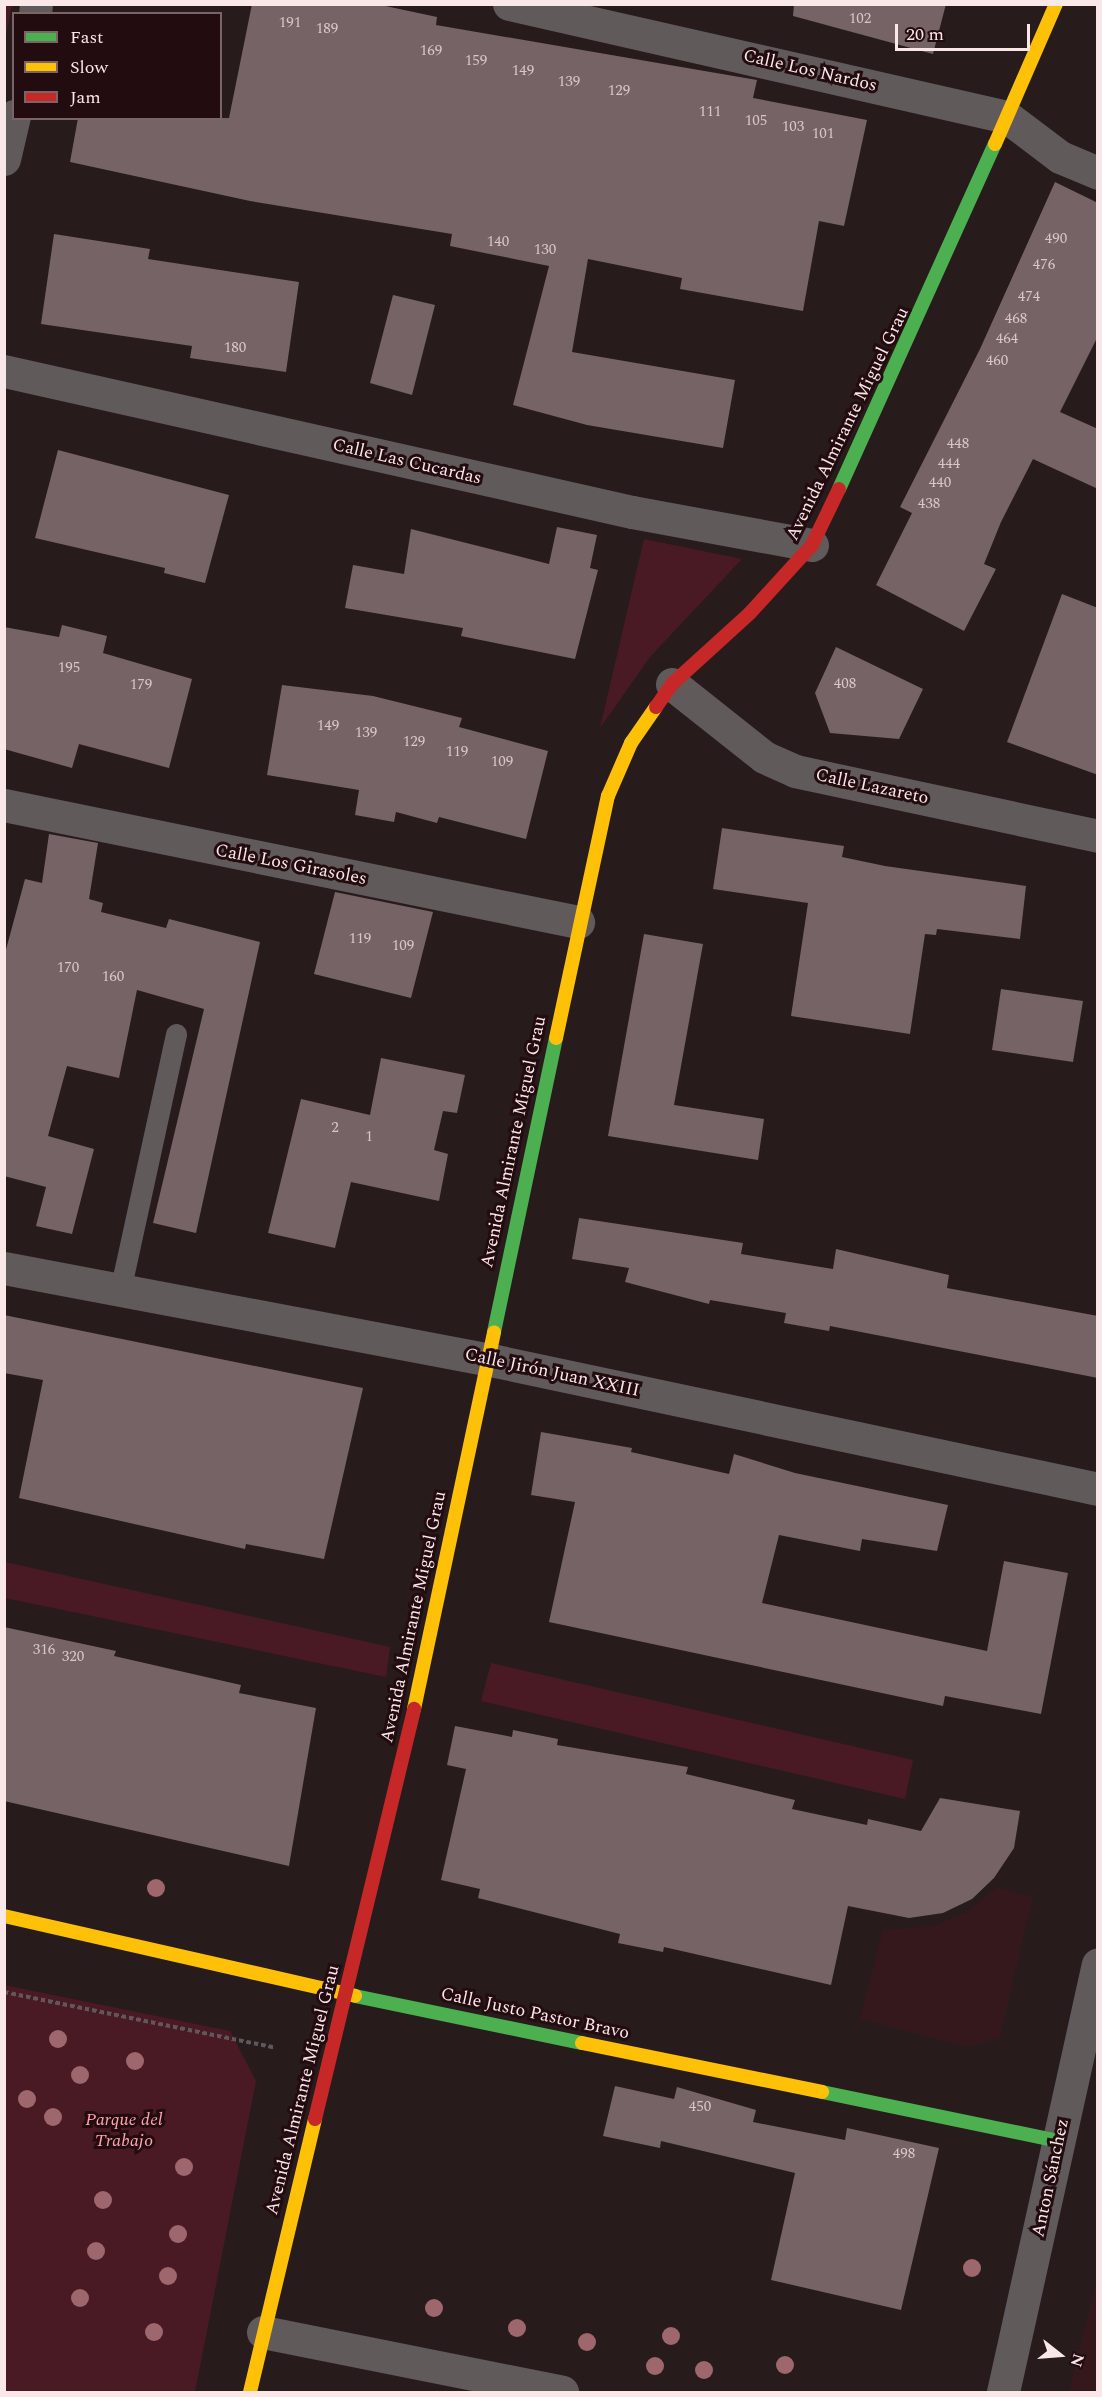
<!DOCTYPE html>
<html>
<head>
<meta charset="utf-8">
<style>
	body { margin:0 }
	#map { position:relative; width:1102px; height:2397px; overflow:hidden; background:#281b1c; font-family:Spectral,serif }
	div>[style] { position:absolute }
	.built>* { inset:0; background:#35181c }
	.green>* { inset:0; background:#491a23 }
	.building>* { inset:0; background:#756365 }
	.path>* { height:4px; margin-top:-2px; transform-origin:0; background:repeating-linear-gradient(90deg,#5f5758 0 4.5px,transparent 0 7.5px) }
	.lane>* { height:21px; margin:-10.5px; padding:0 10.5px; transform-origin:10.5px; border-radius:10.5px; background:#605a5b }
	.street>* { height:33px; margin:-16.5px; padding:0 16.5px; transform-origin:16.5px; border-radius:16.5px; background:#605a5b }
	.fast>* { height:14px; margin:-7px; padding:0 7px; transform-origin:7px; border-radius:7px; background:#4caf50 }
	.slow>* { height:14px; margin:-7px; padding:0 7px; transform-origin:7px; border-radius:7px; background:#ffc107 }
	.jam>* { height:14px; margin:-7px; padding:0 7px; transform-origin:7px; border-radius:7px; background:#c62828 }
	.trees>* { width:18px; height:18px; margin:-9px; border-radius:50%; background:#9e666d }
	span { translate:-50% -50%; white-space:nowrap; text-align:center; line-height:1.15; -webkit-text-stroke:6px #230c0f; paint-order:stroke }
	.number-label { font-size:15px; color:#d9c7c8 }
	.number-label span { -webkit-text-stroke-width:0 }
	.street-label { font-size:18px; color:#fae8e9 }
	.park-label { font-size:18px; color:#ffa4af; font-style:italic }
	.frame { position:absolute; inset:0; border:6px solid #fae8e9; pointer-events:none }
	.legend { position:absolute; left:12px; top:12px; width:210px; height:108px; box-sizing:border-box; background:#230c0f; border:2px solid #796466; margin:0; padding:8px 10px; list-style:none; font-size:18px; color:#fae8e9 }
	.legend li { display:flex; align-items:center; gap:12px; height:30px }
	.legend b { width:30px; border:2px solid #796466 }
	.north { position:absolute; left:1030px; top:2325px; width:60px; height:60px; -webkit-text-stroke:4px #230c0f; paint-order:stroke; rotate:107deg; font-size:16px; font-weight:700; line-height:24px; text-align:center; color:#fae8e9 }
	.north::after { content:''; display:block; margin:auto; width:21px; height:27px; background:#fae8e9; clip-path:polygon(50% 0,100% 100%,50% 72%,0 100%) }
	.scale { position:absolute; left:895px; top:24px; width:135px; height:27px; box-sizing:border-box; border:3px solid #fae8e9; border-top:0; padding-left:8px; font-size:18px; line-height:21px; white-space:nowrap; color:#fae8e9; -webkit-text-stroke:4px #230c0f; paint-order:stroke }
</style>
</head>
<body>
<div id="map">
	<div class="built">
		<i style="clip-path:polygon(997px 1888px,1033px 1897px,1000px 2038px,968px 2047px,860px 2019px,883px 1930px,934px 1926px,967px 1912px)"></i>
		<i style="clip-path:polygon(1097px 2280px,1097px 2392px,1069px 2392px)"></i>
	</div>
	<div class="green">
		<i style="clip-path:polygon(5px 4px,12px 5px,5px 41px,4px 5px)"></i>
		<i style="clip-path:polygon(644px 539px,742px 559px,650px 657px,600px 728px)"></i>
		<i style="clip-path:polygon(5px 1562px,390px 1647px,386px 1677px,5px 1598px)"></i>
		<i style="clip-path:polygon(491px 1663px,913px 1760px,905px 1799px,481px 1701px)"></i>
		<i style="clip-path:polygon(4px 1985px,230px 2031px,256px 2081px,195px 2392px,5px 2392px)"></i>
	</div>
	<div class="building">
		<i style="clip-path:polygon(252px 4px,376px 4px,437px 17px,436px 25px,757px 80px,753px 98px,867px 120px,844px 226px,819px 221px,803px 311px,680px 289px,682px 278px,588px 259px,572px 352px,735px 380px,723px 448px,587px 425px,513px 405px,549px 266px,450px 246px,452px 234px,250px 201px,70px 162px,78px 118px,229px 118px)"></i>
		<i style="clip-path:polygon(794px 4px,946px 4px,933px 54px,793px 16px)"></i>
		<i style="clip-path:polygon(1055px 182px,1098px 203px,1098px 336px,1060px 412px,1098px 429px,1098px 489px,1033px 459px,1001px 522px,984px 564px,996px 569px,964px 631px,876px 585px,912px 513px,900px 507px,980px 349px)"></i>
		<i style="clip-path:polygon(54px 234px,150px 249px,148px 259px,299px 282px,286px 372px,190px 358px,192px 346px,41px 324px)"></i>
		<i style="clip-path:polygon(393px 295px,435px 305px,412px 395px,370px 383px)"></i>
		<i style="clip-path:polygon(58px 450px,229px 495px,205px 583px,164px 573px,165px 568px,35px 538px)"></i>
		<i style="clip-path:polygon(557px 527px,597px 535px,590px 568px,598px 570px,575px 659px,461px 636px,463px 628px,345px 608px,353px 565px,404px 574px,411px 529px,549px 564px)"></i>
		<i style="clip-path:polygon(1062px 594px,1098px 608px,1098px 775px,1007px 742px)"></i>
		<i style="clip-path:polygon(62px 625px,107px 636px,103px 653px,192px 679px,169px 768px,79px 744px,72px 768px,4px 749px,4px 627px,59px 637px)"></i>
		<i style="clip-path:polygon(836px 647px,923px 689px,899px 739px,830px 733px,815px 693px)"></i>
		<i style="clip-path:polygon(282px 685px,373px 696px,462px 718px,459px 727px,548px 751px,526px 839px,439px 817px,437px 823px,396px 812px,394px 822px,355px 815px,359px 790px,267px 775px)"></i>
		<i style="clip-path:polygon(722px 828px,844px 846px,842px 857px,885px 866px,1026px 886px,1020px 939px,937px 929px,936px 935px,925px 934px,910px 1034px,791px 1016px,808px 903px,713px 889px)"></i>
		<i style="clip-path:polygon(49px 834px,98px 843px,89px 899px,103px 903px,101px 912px,166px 928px,169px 919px,260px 942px,196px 1233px,153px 1223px,204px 1009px,137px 990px,119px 1078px,67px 1066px,48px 1136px,94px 1149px,72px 1234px,36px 1226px,46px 1187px,4px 1176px,4px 957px,25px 879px,42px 883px)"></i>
		<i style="clip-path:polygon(335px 892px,433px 912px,411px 998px,314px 974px)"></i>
		<i style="clip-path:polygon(644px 934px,703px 944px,674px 1105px,764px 1119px,758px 1160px,608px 1136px)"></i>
		<i style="clip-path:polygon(1001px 989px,1083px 1001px,1073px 1062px,992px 1050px)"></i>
		<i style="clip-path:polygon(381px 1058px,465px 1075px,457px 1113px,443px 1111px,434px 1150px,448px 1154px,439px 1201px,351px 1182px,335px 1248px,268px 1233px,301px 1099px,370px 1115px)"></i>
		<i style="clip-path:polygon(579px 1218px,743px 1243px,741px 1254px,833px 1269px,836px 1249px,949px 1275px,947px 1288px,1098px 1316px,1098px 1378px,830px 1326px,829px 1331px,784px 1323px,786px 1313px,710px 1300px,709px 1304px,625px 1282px,629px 1268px,572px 1259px)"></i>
		<i style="clip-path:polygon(4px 1315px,363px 1388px,324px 1559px,246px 1544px,245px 1549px,19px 1498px,43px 1380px,4px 1373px)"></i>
		<i style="clip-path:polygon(541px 1432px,632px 1448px,631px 1452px,729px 1474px,734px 1454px,795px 1473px,948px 1505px,937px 1551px,862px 1539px,860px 1551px,779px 1535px,762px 1603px,987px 1651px,1004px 1561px,1068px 1573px,1041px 1714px,945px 1696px,943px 1706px,549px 1622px,575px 1502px,531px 1495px)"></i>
		<i style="clip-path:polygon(4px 1627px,116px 1651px,114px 1656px,241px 1685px,239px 1693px,316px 1708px,289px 1866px,4px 1801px)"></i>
		<i style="clip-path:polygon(455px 1726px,512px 1737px,513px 1730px,558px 1739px,557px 1745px,688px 1767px,686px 1774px,795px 1800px,792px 1809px,867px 1825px,868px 1819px,921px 1831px,940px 1798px,1020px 1811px,1014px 1848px,994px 1878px,972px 1899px,943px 1913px,909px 1918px,848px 1906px,831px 1985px,664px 1947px,663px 1952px,618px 1943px,620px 1934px,478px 1898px,480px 1889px,441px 1880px,466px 1769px,447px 1765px)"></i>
		<i style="clip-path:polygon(615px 2086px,674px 2099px,677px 2087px,756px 2110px,753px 2122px,845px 2140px,847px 2128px,939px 2148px,901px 2310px,771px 2280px,795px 2173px,661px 2141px,660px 2148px,603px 2136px)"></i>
	</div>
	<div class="path">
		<i style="left:4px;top:1992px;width:275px;rotate:11.6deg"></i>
	</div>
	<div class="lane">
		<i style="left:120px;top:1291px;width:263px;rotate:-77.7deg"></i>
	</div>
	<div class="street">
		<i style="left:509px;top:4px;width:511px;rotate:12.78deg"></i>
		<i style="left:1007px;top:117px;width:66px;rotate:37deg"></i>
		<i style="left:1060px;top:157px;width:41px;rotate:22.8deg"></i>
		<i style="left:35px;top:14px;width:10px;rotate:-84deg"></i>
		<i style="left:4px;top:159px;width:44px;rotate:-76.9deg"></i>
		<i style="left:4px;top:371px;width:644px;rotate:12.65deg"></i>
		<i style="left:632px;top:512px;width:183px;rotate:10.4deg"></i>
		<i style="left:672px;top:684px;width:117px;rotate:38.4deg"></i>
		<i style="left:764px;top:757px;width:34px;rotate:24deg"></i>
		<i style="left:795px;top:771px;width:310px;rotate:12.1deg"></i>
		<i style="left:4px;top:805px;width:586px;rotate:11.52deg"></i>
		<i style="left:4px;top:1268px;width:491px;rotate:10.7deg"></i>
		<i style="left:486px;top:1359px;width:626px;rotate:11.99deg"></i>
		<i style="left:263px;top:2332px;width:305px;rotate:11.3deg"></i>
		<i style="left:1003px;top:2392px;width:438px;rotate:-77.5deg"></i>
	</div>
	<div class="fast">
		<i style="left:839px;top:489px;width:379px;rotate:-65.7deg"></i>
		<i style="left:494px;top:1332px;width:300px;rotate:-78.1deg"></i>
		<i style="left:355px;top:1996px;width:232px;rotate:11.7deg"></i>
		<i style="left:822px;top:2092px;width:242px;rotate:11.7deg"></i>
	</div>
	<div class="slow">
		<i style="left:995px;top:144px;width:153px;rotate:-66.5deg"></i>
		<i style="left:556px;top:1038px;width:248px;rotate:-77.9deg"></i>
		<i style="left:608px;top:796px;width:58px;rotate:-66.5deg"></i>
		<i style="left:631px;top:743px;width:44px;rotate:-55.2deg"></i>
		<i style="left:414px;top:1709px;width:385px;rotate:-78deg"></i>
		<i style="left:4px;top:1916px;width:360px;rotate:12.8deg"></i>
		<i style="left:582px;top:2043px;width:245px;rotate:11.5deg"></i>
		<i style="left:250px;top:2392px;width:281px;rotate:-76.6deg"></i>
	</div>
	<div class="jam">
		<i style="left:656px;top:707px;width:28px;rotate:-55deg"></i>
		<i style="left:672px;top:684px;width:105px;rotate:-42.3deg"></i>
		<i style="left:750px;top:613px;width:92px;rotate:-47.6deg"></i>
		<i style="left:812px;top:545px;width:62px;rotate:-64.3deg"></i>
		<i style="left:315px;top:2119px;width:422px;rotate:-76.4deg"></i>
	</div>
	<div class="trees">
		<i style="left:156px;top:1888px"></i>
		<i style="left:58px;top:2039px"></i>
		<i style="left:135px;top:2061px"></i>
		<i style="left:80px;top:2075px"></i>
		<i style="left:27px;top:2099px"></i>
		<i style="left:53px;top:2117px"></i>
		<i style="left:184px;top:2167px"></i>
		<i style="left:103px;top:2200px"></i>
		<i style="left:178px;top:2234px"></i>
		<i style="left:96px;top:2251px"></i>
		<i style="left:972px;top:2268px"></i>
		<i style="left:168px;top:2276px"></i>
		<i style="left:80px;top:2298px"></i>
		<i style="left:434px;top:2308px"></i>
		<i style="left:517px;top:2328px"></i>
		<i style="left:154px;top:2332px"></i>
		<i style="left:671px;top:2336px"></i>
		<i style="left:587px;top:2342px"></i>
		<i style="left:785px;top:2365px"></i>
		<i style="left:655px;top:2366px"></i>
		<i style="left:704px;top:2370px"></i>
	</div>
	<div class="number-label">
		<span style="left:860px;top:19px">102</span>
		<span style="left:290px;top:23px">191</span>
		<span style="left:327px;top:29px">189</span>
		<span style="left:431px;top:51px">169</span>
		<span style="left:476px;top:61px">159</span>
		<span style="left:523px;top:71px">149</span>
		<span style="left:569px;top:82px">139</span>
		<span style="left:619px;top:91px">129</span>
		<span style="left:710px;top:112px">111</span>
		<span style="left:756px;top:121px">105</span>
		<span style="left:793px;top:127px">103</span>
		<span style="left:823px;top:134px">101</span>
		<span style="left:1056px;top:239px">490</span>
		<span style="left:498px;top:242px">140</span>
		<span style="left:545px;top:250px">130</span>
		<span style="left:1044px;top:265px">476</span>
		<span style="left:1029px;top:297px">474</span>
		<span style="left:1016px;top:319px">468</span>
		<span style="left:1007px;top:339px">464</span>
		<span style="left:235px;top:348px">180</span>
		<span style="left:997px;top:361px">460</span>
		<span style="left:958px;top:444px">448</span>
		<span style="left:949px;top:464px">444</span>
		<span style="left:940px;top:483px">440</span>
		<span style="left:929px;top:504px">438</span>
		<span style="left:69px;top:668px">195</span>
		<span style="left:845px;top:684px">408</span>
		<span style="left:141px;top:685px">179</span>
		<span style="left:328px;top:726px">149</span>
		<span style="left:366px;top:733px">139</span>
		<span style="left:414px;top:742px">129</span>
		<span style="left:457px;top:752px">119</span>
		<span style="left:502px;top:762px">109</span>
		<span style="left:360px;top:939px">119</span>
		<span style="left:403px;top:946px">109</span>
		<span style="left:68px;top:968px">170</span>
		<span style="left:113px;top:977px">160</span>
		<span style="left:335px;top:1128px">2</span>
		<span style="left:369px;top:1137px">1</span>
		<span style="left:44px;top:1650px">316</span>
		<span style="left:73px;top:1657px">320</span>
		<span style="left:700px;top:2107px">450</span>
		<span style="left:904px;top:2154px">498</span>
	</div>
	<div class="street-label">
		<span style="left:810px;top:71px;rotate:13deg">Calle Los Nardos</span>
		<span style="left:848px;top:424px;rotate:-64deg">Avenida Almirante Miguel Grau</span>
		<span style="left:407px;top:462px;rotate:13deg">Calle Las Cucardas</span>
		<span style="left:872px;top:787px;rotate:12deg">Calle Lazareto</span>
		<span style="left:291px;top:865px;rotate:11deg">Calle Los Girasoles</span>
		<span style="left:514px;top:1142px;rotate:-78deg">Avenida Almirante Miguel Grau</span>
		<span style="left:552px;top:1373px;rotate:12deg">Calle Jirón Juan XXIII</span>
		<span style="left:414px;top:1617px;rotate:-78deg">Avenida Almirante Miguel Grau</span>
		<span style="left:535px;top:2014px;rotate:12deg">Calle Justo Pastor Bravo</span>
		<span style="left:303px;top:2090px;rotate:-76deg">Avenida Almirante Miguel Grau</span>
		<span style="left:1051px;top:2178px;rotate:-78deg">Anton Sánchez</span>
	</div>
	<div class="park-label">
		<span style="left:124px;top:2131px">Parque del<br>Trabajo</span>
	</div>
	<div class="frame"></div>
	<ul class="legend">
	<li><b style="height:8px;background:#4caf50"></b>Fast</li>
	<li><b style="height:8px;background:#ffc107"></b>Slow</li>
	<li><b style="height:8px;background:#c62828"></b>Jam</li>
	</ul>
	<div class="north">N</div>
	<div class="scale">20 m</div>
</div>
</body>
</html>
